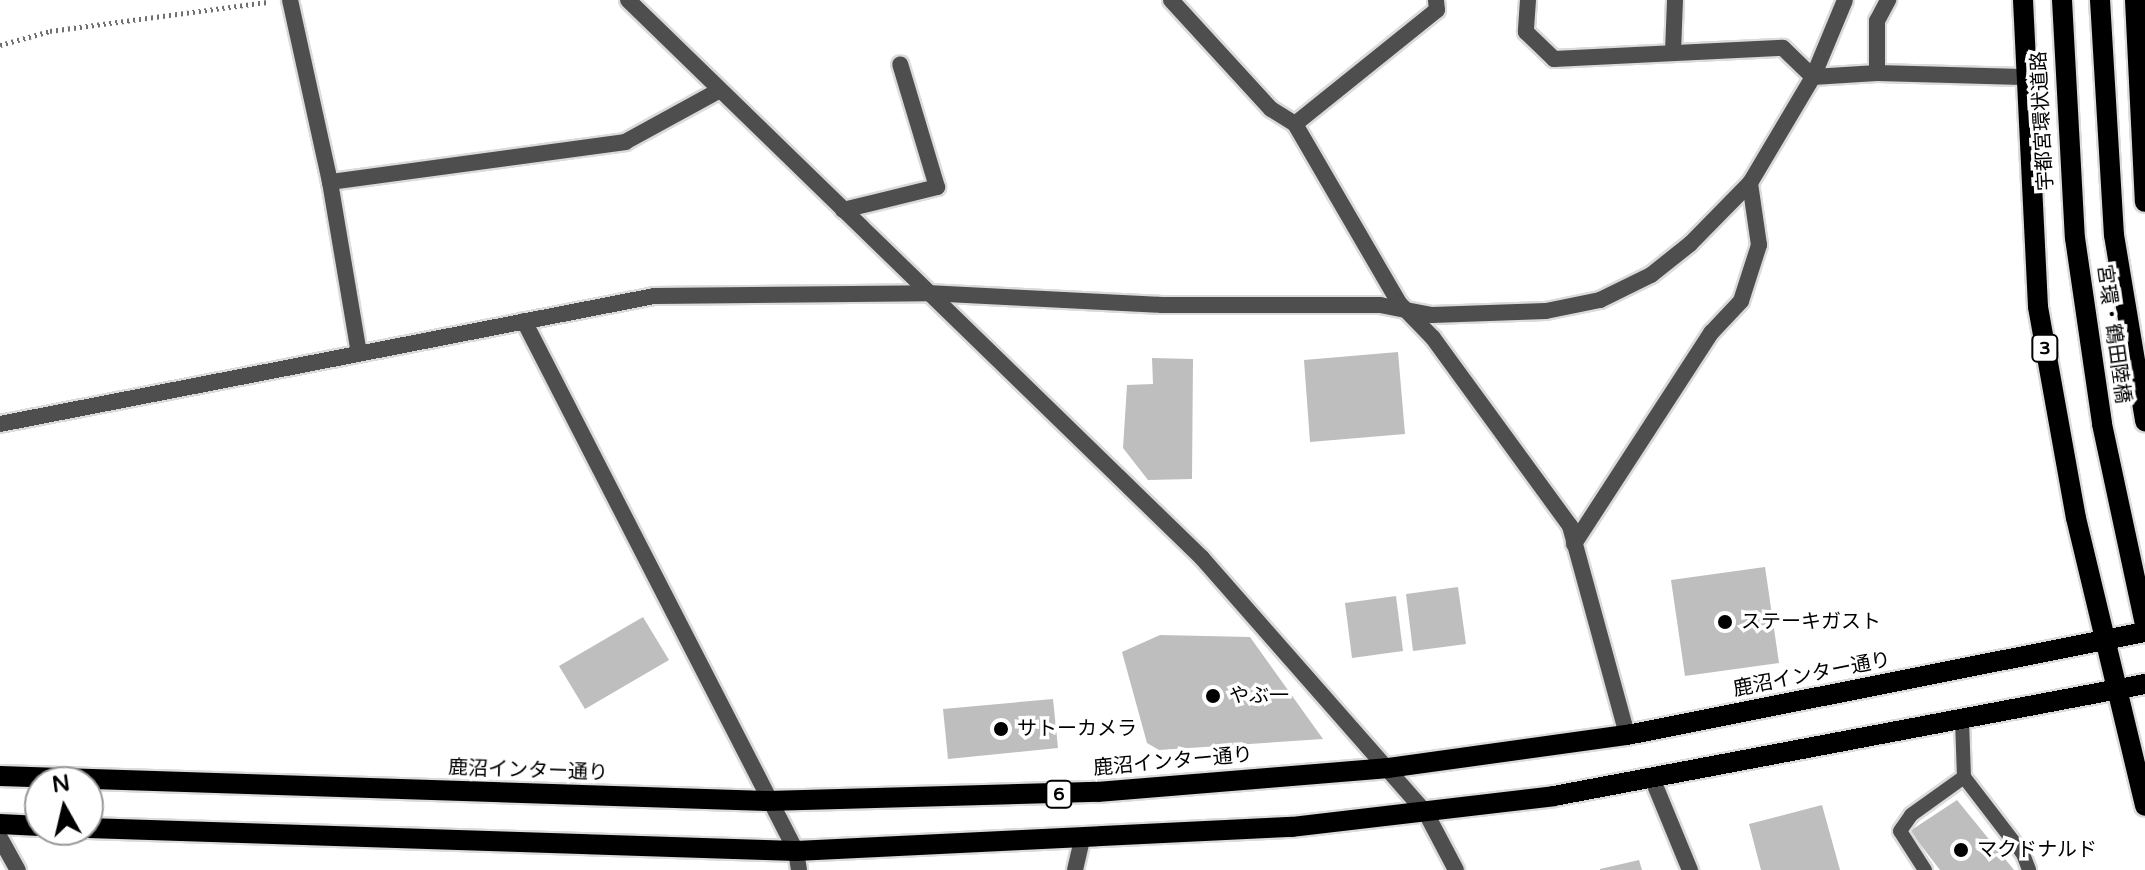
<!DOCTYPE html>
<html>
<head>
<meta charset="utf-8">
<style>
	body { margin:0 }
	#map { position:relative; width:2145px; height:870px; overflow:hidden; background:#fff; font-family:"Varela Round","Noto Sans JP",sans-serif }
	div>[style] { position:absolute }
	.building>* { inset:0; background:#bebebe }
	.path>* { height:5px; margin-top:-2.5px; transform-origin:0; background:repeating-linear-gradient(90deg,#707070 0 2px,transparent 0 6px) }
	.roads { filter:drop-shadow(2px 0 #dbdbdb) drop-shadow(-2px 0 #dbdbdb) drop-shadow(0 2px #dbdbdb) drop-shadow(0 -2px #dbdbdb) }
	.service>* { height:14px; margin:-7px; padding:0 7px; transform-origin:7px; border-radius:7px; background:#4e4e4e }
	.minor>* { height:16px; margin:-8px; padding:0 8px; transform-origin:8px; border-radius:8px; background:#4e4e4e }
	.primary>* { height:20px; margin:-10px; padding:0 10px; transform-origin:10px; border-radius:10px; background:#000 }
	.dots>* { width:22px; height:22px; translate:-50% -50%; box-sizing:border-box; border:4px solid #fff; border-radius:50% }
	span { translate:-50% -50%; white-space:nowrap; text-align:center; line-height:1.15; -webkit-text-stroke:7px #fff; paint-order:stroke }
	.shield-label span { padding:2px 6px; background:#fff; border:2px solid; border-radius:6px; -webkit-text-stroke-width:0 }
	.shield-label { font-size:18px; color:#000; font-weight:700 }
	.street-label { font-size:20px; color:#000 }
	.poi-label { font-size:20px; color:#000 }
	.left { translate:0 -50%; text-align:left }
	.north { position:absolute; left:24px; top:766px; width:80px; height:80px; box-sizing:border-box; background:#fff; border:2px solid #999; border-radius:50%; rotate:352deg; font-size:22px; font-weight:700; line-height:32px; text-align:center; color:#000 }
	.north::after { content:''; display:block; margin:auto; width:28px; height:36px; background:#000; clip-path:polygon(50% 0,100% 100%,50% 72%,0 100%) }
</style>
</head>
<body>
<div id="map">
	<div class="building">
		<i style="clip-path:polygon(1398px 352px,1405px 434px,1310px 442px,1304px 360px)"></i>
		<i style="clip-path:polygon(1152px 358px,1193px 359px,1192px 479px,1148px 480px,1123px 448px,1127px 385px,1153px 384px)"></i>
		<i style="clip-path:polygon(1765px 567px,1779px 663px,1685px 676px,1671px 580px)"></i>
		<i style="clip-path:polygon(1458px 587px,1466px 644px,1413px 651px,1406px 594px)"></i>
		<i style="clip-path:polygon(1396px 596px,1403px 651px,1352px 658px,1345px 603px)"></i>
		<i style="clip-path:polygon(643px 617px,669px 660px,585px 709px,559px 666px)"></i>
		<i style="clip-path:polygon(1160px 635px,1250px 637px,1323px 739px,1159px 750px,1147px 743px,1122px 652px)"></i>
		<i style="clip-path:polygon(1053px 699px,1058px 748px,948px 759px,943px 709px)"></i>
		<i style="clip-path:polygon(1957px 800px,2014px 870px,1940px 870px,1910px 831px)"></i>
		<i style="clip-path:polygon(1822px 805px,1840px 870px,1761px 870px,1749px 824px)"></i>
		<i style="clip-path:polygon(1639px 860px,1642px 870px,1600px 870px,1600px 869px)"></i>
	</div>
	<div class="path">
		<i style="left:0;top:45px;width:52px;rotate:-15.6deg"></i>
		<i style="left:50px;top:31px;width:220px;rotate:-7.6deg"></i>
	</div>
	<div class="roads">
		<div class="service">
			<i style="left:1962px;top:720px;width:57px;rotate:88deg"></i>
			<i style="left:1964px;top:777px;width:97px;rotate:52.5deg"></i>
			<i style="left:2023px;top:854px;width:17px;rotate:69deg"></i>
			<i style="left:1925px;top:870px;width:46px;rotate:-122.7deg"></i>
			<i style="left:1900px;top:831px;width:19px;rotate:-55deg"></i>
			<i style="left:1911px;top:815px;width:65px;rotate:-35.6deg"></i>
		</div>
		<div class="minor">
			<i style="left:290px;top:0;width:186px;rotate:77.6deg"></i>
			<i style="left:330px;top:182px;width:298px;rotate:-7.7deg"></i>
			<i style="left:625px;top:142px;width:108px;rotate:-28.7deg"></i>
			<i style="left:628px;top:0;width:801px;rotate:44.19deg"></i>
			<i style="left:1202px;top:558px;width:339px;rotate:48.7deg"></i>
			<i style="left:1426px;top:813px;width:64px;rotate:62.2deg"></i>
			<i style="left:1171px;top:0;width:148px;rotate:47.5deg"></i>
			<i style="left:1271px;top:109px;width:28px;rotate:32deg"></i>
			<i style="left:1295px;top:124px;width:207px;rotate:59.8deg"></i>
			<i style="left:1399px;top:303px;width:49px;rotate:45.8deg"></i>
			<i style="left:1433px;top:338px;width:233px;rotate:53.9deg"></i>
			<i style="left:1570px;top:526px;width:217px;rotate:74.7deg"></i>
			<i style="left:1528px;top:0;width:32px;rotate:94deg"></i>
			<i style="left:1526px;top:32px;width:39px;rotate:44deg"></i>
			<i style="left:1554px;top:59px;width:229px;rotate:-2.8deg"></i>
			<i style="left:1783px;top:48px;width:42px;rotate:44deg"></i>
			<i style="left:1813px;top:77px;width:83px;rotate:-67.4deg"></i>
			<i style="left:1673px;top:52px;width:52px;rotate:-87.8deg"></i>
			<i style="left:1877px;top:73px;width:52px;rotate:-90deg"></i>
			<i style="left:1877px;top:21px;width:24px;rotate:-62deg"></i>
			<i style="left:1295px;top:124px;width:182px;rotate:-38.8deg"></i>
			<i style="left:1437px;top:10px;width:10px;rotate:-96deg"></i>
			<i style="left:330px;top:182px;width:173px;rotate:80.4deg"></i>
			<i style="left:843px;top:210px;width:97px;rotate:-13.7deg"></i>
			<i style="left:937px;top:187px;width:128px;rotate:-106.7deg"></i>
			<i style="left:524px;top:321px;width:596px;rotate:62.83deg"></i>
			<i style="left:796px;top:851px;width:19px;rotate:81deg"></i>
			<i style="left:0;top:424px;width:666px;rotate:-11.07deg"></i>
			<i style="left:654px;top:296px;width:273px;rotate:-0.6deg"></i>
			<i style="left:927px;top:293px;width:235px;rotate:2.9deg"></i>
			<i style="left:1162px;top:305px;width:218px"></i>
			<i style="left:1380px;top:305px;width:53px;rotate:10.9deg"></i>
			<i style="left:1432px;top:315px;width:114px;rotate:-2deg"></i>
			<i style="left:1546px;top:311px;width:55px;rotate:-11.5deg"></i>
			<i style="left:1600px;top:300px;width:57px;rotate:-26.1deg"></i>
			<i style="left:1651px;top:275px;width:50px;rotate:-38.5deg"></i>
			<i style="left:1690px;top:244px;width:86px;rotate:-45.5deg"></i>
			<i style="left:1750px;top:183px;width:123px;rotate:-59.3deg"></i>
			<i style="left:1813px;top:77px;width:64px;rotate:-3.6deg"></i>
			<i style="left:1877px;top:73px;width:146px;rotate:1.6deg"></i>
			<i style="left:1574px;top:544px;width:252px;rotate:-57deg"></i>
			<i style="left:1711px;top:333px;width:44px;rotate:-46.8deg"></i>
			<i style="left:1741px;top:301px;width:59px;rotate:-72.2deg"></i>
			<i style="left:1759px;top:245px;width:63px;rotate:-98.3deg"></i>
			<i style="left:1652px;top:778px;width:100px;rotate:67.6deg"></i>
			<i style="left:0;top:838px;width:37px;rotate:61deg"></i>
			<i style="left:1075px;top:870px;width:32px;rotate:-77deg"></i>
		</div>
		<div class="primary">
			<i style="left:2023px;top:0;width:307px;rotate:87.2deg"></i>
			<i style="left:2038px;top:307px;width:214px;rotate:79.8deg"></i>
			<i style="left:2076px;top:518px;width:296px;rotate:76.5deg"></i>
			<i style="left:2062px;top:0;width:238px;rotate:86.9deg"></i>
			<i style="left:2075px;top:238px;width:188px;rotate:81.7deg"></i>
			<i style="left:2102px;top:424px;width:205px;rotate:77.9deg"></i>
			<i style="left:2100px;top:0;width:235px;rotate:86.6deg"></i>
			<i style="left:2114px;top:235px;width:189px;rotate:80.5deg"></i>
			<i style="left:2135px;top:0;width:202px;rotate:87.2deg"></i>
			<i style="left:0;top:776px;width:767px;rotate:1.87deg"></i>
			<i style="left:767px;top:801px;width:331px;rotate:-1.6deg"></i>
			<i style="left:1098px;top:792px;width:291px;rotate:-4.7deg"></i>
			<i style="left:1388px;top:768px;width:241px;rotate:-7.9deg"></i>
			<i style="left:1627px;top:735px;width:528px;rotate:-11.25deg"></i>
			<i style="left:0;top:824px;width:40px;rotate:2.9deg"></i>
			<i style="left:88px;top:828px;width:708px;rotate:1.86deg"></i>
			<i style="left:796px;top:851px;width:497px;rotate:-2.8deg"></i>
			<i style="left:1292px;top:827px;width:264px;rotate:-6.7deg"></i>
			<i style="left:1554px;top:796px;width:602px;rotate:-10.73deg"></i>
		</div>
	</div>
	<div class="dots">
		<i style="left:1725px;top:622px;background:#000"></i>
		<i style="left:1213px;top:696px;background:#000"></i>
		<i style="left:1001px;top:729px;background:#000"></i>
		<i style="left:1961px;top:850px;background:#000"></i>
	</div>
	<div class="shield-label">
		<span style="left:2045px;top:348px">3</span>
		<span style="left:1059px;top:794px">6</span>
	</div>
	<div class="street-label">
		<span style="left:2043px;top:121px;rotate:-93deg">宇都宮環状道路</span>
		<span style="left:2113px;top:334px;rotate:82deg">宮環・鶴田陸橋</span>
		<span style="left:1812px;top:675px;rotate:-11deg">鹿沼インター通り</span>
		<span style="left:1173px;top:762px;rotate:-5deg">鹿沼インター通り</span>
		<span style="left:528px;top:771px;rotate:2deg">鹿沼インター通り</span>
	</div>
	<div class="poi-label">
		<span class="left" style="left:1741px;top:622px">ステーキガスト</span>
		<span class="left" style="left:1229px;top:696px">やぶ一</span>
		<span class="left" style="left:1017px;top:729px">サトーカメラ</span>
		<span class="left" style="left:1977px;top:850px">マクドナルド</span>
	</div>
	<div class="north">N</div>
</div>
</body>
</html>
